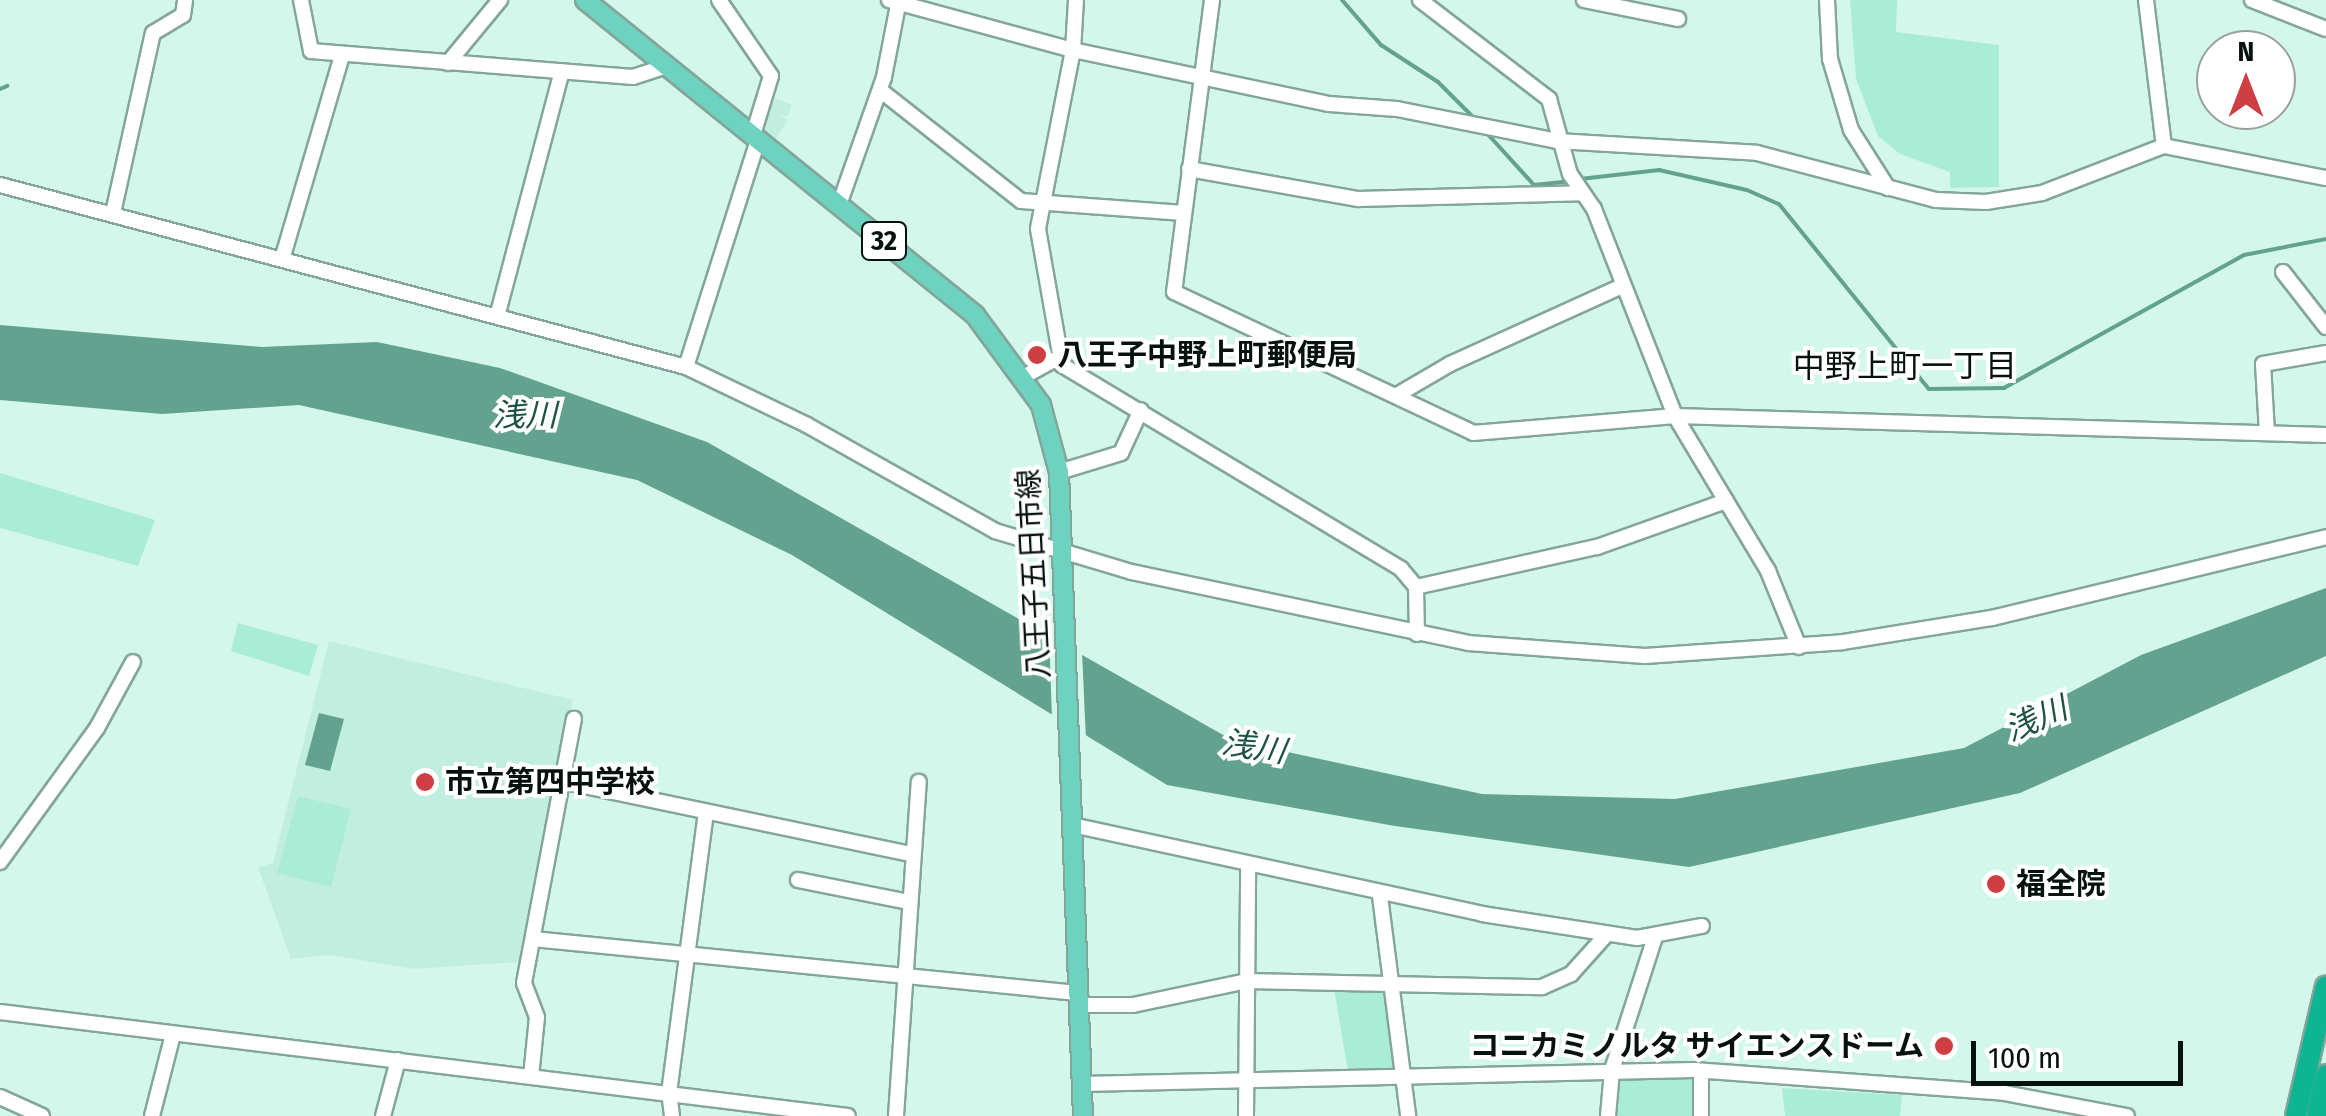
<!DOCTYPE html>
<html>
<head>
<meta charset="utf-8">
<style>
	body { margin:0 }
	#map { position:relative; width:2326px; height:1116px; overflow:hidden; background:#d4f7eb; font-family:"Fira Sans Condensed","Noto Sans JP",sans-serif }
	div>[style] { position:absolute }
	.built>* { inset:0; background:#c2eedf }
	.green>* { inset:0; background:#abecd7 }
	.water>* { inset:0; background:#63a28f }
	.pier>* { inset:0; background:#d4f7eb }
	.stream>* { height:4px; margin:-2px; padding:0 2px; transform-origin:2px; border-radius:2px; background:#63a28f }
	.roads { filter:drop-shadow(2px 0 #84a59a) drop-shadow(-2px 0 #84a59a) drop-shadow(0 2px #84a59a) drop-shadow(0 -2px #84a59a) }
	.minor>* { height:14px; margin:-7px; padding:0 7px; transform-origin:7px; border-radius:7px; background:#fff }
	.major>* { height:18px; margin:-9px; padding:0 9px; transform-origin:9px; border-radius:9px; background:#6ed3be }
	.highway>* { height:20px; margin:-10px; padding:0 10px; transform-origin:10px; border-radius:10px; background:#0eb593 }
	.dots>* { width:28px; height:28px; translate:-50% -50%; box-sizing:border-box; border:5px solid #fff; border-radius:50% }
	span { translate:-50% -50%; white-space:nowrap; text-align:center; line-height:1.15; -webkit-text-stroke:8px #fff; paint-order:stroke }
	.shield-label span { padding:2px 8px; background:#fff; border:2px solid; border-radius:8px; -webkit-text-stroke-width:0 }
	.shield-label { font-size:28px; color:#06120e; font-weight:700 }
	.poi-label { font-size:30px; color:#06120e; font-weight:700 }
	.left { translate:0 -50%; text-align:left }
	.right { translate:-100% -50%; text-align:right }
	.street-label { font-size:30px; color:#06120e }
	.neighbourhood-label { font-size:32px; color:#06120e }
	.water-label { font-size:32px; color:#1d5244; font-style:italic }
	.north { position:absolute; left:2196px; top:30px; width:100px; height:100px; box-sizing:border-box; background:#fff; border:2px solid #9ba09f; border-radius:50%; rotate:0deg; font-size:28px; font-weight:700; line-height:40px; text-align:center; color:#06120e }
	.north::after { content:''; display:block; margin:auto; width:35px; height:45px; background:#ce3e43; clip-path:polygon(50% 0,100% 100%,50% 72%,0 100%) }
	.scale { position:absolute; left:1971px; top:1041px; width:212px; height:45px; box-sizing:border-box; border:5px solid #06120e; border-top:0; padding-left:12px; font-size:30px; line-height:35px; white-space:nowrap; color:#06120e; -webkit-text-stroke:8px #fff; paint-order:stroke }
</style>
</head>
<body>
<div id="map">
	<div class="built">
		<i style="clip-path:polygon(775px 98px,792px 105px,787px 117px,776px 112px,788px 120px,775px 140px,761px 130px)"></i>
		<i style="clip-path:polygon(329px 641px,573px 700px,519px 962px,414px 969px,329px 955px,291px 959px,258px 867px,273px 863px)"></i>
	</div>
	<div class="green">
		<i style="clip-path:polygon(1850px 0,1897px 0,1896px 32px,1999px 45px,1999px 187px,1950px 188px,1950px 172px,1900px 154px,1878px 136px,1856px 79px)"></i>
		<i style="clip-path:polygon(0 473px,155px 520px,138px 566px,0 528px)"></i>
		<i style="clip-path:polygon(238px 623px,318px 645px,309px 676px,231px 651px)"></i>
		<i style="clip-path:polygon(298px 796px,351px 809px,331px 887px,277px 873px)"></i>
		<i style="clip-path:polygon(1334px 988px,1385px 990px,1394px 1069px,1348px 1071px)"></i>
		<i style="clip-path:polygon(1612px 1070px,1694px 1070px,1701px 1116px,1608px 1116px)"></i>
		<i style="clip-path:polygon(1782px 1088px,1902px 1095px,1900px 1116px,1785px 1116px)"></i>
	</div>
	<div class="water">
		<i style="clip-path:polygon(0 325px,262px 347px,377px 342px,500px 368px,707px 442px,1232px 740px,1482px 794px,1675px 799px,1964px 748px,2141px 655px,2326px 588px,2326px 656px,2020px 793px,1689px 867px,1395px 826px,1167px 785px,792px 555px,637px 480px,299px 405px,162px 414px,0 400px)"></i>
		<i style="clip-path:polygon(319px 713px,344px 719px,330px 771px,305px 765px)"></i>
	</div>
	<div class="pier">
		<i style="clip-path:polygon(1049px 633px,1082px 652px,1086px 740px,1052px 719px)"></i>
	</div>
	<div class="stream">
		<i style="left:1342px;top:0;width:60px;rotate:49.1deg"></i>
		<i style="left:1381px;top:45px;width:68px;rotate:33deg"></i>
		<i style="left:1438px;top:82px;width:52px;rotate:45deg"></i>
		<i style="left:0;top:89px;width:8px;rotate:-23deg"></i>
		<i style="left:1484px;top:130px;width:74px;rotate:47.7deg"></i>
		<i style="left:1534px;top:185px;width:36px;rotate:-6deg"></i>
		<i style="left:1580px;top:179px;width:80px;rotate:-6.5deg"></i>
		<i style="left:1659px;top:170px;width:90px;rotate:12.8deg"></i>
		<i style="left:1747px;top:190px;width:35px;rotate:24deg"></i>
		<i style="left:1779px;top:204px;width:238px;rotate:51deg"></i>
		<i style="left:1929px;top:389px;width:75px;rotate:-0.8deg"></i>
		<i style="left:2004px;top:388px;width:274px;rotate:-29deg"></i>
		<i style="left:2244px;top:255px;width:84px;rotate:-11deg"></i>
	</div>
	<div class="roads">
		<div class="minor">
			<i style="left:301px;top:0;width:52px;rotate:78.9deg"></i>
			<i style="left:311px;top:51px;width:323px;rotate:4.6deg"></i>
			<i style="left:633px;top:77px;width:36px;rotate:-18deg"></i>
			<i style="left:719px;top:0;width:92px;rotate:55.6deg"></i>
			<i style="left:771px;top:76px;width:62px;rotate:107deg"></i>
			<i style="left:889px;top:0;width:191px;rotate:15.2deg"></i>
			<i style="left:1073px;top:50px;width:262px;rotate:11.9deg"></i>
			<i style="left:1329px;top:104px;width:68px;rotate:4.2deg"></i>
			<i style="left:1397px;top:109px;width:163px;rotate:11.3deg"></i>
			<i style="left:1557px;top:141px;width:200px;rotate:3.4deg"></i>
			<i style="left:1757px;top:153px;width:185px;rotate:14.7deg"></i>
			<i style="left:1936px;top:200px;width:50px;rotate:2.3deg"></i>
			<i style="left:1986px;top:202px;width:57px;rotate:-9.1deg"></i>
			<i style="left:2042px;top:193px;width:131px;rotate:-21.1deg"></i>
			<i style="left:2164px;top:146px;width:165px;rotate:11.2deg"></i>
			<i style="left:1076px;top:0;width:50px;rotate:93.4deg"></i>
			<i style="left:1073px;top:50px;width:182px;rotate:101.1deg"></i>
			<i style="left:1038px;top:229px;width:138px;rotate:80deg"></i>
			<i style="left:1062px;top:365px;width:396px;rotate:31deg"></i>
			<i style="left:1401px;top:569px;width:23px;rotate:50deg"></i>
			<i style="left:1416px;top:587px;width:47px;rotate:88.8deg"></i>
			<i style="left:1212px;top:0;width:294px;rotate:97.4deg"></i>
			<i style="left:1174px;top:292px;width:331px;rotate:25.2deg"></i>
			<i style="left:1473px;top:433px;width:203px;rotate:-4.8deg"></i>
			<i style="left:1675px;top:416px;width:651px;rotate:1.67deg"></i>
			<i style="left:1420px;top:0;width:163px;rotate:37.5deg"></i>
			<i style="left:1549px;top:99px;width:78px;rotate:74.4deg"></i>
			<i style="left:1570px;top:174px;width:42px;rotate:55.6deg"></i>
			<i style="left:1594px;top:209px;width:222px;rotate:68.6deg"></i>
			<i style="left:1675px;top:416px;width:181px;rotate:59deg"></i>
			<i style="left:1768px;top:571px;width:82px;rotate:67.8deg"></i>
			<i style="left:1584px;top:0;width:96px;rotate:11.4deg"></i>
			<i style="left:1827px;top:0;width:59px;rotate:87.1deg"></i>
			<i style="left:1830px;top:59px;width:74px;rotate:73.5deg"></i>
			<i style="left:1851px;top:130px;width:69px;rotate:57.5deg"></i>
			<i style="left:2146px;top:0;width:147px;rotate:83deg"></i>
			<i style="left:2252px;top:0;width:79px;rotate:21.4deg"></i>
			<i style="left:448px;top:63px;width:82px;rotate:-50.5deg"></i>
			<i style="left:880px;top:90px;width:179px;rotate:38.2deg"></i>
			<i style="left:1021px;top:201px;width:163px;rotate:4.2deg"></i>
			<i style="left:1189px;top:169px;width:172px;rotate:10.1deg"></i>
			<i style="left:1358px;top:199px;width:224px;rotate:-1.5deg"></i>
			<i style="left:0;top:185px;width:710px;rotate:14.86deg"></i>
			<i style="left:686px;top:367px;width:134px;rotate:25.6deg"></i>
			<i style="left:807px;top:425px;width:216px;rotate:29.4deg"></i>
			<i style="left:995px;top:531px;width:143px;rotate:16.7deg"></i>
			<i style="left:1132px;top:572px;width:343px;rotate:11.9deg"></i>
			<i style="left:1468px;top:643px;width:177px;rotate:4.2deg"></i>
			<i style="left:1645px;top:656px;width:198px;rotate:-4deg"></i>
			<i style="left:1843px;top:642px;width:151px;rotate:-9.2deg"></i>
			<i style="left:1992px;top:618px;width:344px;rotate:-13.6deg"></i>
			<i style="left:839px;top:205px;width:136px;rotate:-70.6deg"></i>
			<i style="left:884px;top:77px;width:78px;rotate:-79deg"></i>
			<i style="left:113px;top:213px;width:184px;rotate:-77.5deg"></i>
			<i style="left:153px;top:33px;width:35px;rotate:-31deg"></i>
			<i style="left:183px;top:15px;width:15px;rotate:-82deg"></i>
			<i style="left:283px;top:256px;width:209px;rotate:-73.6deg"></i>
			<i style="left:2283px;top:272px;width:70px;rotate:52deg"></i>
			<i style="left:498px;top:313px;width:250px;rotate:-75.2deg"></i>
			<i style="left:686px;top:367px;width:238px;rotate:-72.4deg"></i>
			<i style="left:1025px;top:376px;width:38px;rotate:-29deg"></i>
			<i style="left:1397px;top:395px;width:61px;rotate:-30.3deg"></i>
			<i style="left:1450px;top:364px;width:189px;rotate:-24.4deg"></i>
			<i style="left:2267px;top:433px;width:69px;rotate:-93.3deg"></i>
			<i style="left:2263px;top:364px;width:64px;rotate:-9.9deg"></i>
			<i style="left:1059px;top:472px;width:65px;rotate:-17deg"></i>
			<i style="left:1121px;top:453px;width:47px;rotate:-65.1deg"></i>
			<i style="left:1416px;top:587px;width:185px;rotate:-12.5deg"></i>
			<i style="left:1597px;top:547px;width:137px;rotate:-19.6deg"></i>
			<i style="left:561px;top:781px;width:358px;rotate:11.8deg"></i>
			<i style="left:1072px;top:825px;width:420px;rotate:12.2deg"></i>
			<i style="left:1482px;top:914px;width:157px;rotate:8.8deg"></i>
			<i style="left:1637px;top:938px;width:66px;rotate:-10.5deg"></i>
			<i style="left:0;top:862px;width:165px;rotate:-54.1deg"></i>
			<i style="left:97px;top:728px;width:75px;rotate:-61.4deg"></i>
			<i style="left:798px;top:880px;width:113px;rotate:11.2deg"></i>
			<i style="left:1380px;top:896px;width:222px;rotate:82.7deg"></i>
			<i style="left:533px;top:939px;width:547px;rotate:5.67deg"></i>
			<i style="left:1077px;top:1005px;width:56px"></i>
			<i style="left:1133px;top:1005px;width:116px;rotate:-11.9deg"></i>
			<i style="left:1247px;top:981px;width:295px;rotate:1.2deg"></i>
			<i style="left:1542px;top:987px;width:32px;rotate:-24deg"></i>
			<i style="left:1571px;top:974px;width:54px;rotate:-48deg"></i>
			<i style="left:0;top:1012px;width:854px;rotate:6.99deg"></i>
			<i style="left:531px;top:1077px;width:60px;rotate:-84.3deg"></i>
			<i style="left:537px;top:1017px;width:36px;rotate:-111deg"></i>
			<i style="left:524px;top:983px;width:269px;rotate:-79.3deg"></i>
			<i style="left:1082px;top:1084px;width:612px;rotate:-1.31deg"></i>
			<i style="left:1694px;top:1070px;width:311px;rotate:4.2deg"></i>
			<i style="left:2004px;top:1093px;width:125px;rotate:10.6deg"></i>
			<i style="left:0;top:1097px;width:46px;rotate:24.3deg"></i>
			<i style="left:152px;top:1116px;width:85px;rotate:-75.6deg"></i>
			<i style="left:383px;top:1116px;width:58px;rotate:-75deg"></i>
			<i style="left:672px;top:1116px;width:23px;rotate:-97deg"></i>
			<i style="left:669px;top:1093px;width:282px;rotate:-82.5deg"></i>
			<i style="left:896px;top:1116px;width:335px;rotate:-86.1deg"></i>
			<i style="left:1246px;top:1116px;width:250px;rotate:-89.5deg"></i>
			<i style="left:1608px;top:1116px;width:46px;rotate:-85deg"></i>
			<i style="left:1612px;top:1070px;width:140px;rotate:-72.1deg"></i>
			<i style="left:1701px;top:1116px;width:42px;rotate:-90deg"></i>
		</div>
		<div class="major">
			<i style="left:585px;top:0;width:501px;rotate:38.93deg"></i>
			<i style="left:975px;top:315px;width:112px;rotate:53.7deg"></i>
			<i style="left:1041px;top:405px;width:69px;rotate:75deg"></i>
			<i style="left:1059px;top:472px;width:644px;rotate:87.87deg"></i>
		</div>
		<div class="highway">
			<i style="left:2296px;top:1116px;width:133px;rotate:-77deg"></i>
			<i style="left:2317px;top:1116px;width:42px;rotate:-77.6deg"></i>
		</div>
	</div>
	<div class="dots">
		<i style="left:1037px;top:355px;background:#ce3e43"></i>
		<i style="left:425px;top:782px;background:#ce3e43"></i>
		<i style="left:1996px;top:884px;background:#ce3e43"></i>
		<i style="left:1944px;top:1046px;background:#ce3e43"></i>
	</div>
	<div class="shield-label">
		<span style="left:884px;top:241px">32</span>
	</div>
	<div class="poi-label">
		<span class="left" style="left:1057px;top:355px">八王子中野上町郵便局</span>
		<span class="left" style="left:445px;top:782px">市立第四中学校</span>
		<span class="left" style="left:2016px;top:884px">福全院</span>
		<span class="right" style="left:1924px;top:1046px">コニカミノルタ サイエンスドーム</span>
	</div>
	<div class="street-label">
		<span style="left:1034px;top:574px;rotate:-93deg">八王子五日市線</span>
	</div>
	<div class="neighbourhood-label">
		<span style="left:1905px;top:366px">中野上町一丁目</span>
	</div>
	<div class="water-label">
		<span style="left:525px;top:415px">浅川</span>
		<span style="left:2036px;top:719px;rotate:-23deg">浅川</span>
		<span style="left:1254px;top:747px;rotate:9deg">浅川</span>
	</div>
	<div class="north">N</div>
	<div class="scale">100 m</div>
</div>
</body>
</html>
